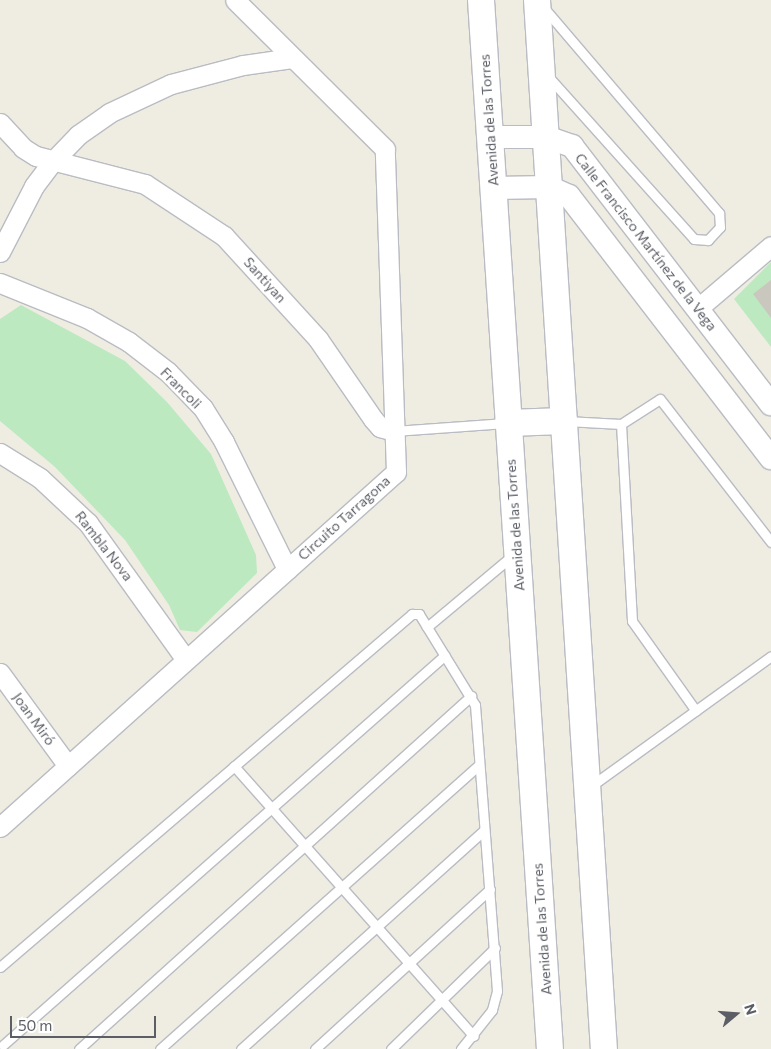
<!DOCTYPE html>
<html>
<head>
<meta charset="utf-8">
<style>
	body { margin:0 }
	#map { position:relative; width:771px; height:1049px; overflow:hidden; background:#efede2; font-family:Commissioner,sans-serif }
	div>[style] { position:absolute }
	.green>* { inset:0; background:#bce9bf }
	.building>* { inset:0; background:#cac7bf }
	.roads { filter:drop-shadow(1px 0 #babcc3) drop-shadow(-1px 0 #babcc3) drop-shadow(0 1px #babcc3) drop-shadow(0 -1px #babcc3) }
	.service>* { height:9px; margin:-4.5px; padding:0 4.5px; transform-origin:4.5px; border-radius:4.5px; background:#fff }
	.minor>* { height:19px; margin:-9.5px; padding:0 9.5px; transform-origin:9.5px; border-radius:9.5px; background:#fff }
	.tertiary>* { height:22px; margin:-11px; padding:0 11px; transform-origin:11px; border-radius:11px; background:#fff }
	.secondary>* { height:26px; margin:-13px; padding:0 13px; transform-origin:13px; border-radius:13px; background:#fff }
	span { translate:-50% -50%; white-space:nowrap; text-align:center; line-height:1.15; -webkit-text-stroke:4.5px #fff; paint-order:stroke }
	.street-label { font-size:14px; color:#5b5e65 }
	.north { position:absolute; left:711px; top:989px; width:50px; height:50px; -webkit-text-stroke:4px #fff; paint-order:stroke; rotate:72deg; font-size:14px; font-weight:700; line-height:20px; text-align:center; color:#5b5e65 }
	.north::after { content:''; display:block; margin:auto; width:18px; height:22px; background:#5b5e65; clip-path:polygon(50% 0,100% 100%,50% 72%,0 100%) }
	.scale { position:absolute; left:10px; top:1016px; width:146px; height:22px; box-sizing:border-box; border:2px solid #5b5e65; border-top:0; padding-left:6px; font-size:15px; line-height:18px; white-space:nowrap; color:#5b5e65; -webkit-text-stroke:4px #fff; paint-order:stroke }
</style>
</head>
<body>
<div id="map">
	<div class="green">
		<i style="clip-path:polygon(771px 262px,771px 347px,734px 299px)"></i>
		<i style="clip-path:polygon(21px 305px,125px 361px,167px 402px,211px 454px,256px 555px,257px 573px,197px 632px,180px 630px,169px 605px,125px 540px,55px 467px,0 421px,0 319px)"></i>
	</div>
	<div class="building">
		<i style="clip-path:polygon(771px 280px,771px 318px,753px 294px)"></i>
	</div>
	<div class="roads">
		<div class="service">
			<i style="left:544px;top:8px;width:270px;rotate:49.5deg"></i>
			<i style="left:719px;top:213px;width:14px;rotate:86deg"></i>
			<i style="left:720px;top:227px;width:18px;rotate:133deg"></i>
			<i style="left:708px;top:240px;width:14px;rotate:-176deg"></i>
			<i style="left:694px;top:239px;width:219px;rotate:-131.9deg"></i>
			<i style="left:566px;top:421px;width:55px;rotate:3.1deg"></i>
			<i style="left:621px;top:424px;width:46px;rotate:-32.7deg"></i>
			<i style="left:660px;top:399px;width:181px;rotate:52.2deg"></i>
			<i style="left:621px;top:424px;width:197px;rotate:86.8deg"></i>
			<i style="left:632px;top:621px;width:110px;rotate:54.6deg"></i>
			<i style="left:394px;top:431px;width:112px;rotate:-4.1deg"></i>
			<i style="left:427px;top:627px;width:112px;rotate:-39.9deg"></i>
			<i style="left:234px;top:766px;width:361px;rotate:48.4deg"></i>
			<i style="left:591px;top:786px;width:222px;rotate:-35.8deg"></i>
			<i style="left:0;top:967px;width:543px;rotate:-40.59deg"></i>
			<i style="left:412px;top:614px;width:7px"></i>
			<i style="left:419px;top:614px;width:107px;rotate:58.4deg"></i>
			<i style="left:475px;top:705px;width:287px;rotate:85.6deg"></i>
			<i style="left:497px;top:991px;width:20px;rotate:105deg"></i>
			<i style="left:492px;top:1010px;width:50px;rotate:128.5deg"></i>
			<i style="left:3px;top:1045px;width:589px;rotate:-41.42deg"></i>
			<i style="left:79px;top:1049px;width:528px;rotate:-42deg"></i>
			<i style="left:160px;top:1049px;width:426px;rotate:-41.7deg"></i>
			<i style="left:241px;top:1049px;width:326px;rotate:-42deg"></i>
			<i style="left:315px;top:1049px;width:237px;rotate:-42.4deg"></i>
			<i style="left:391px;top:1049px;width:145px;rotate:-44.2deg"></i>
		</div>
		<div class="minor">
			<i style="left:0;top:123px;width:34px;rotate:47deg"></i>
			<i style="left:23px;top:148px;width:15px;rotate:32deg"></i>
			<i style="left:36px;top:156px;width:113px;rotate:14.4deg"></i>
			<i style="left:145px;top:184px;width:95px;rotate:33.4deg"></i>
			<i style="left:224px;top:236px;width:139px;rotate:47.6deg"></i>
			<i style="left:318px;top:339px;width:97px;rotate:55.5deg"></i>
			<i style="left:373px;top:419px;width:11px;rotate:49deg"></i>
			<i style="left:380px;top:427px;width:15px;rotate:16deg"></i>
			<i style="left:0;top:252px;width:74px;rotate:-62.7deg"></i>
			<i style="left:34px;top:186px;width:31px;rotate:-53deg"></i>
			<i style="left:53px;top:161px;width:36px;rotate:-46deg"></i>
			<i style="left:78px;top:135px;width:38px;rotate:-35deg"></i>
			<i style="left:109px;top:113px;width:68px;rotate:-25.1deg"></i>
			<i style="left:171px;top:84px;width:74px;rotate:-14.8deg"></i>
			<i style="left:243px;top:65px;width:49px;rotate:-8.1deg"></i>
			<i style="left:0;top:283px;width:94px;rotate:21.9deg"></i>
			<i style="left:87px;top:318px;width:48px;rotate:29.7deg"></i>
			<i style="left:129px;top:342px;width:49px;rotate:37.6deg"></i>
			<i style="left:168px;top:372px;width:50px;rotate:45.8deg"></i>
			<i style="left:203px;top:408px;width:40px;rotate:58deg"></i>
			<i style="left:224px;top:442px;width:142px;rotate:63.6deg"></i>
			<i style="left:697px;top:309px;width:97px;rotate:-40.4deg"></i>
			<i style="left:0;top:453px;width:47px;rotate:32deg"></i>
			<i style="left:40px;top:478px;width:66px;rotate:43.2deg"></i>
			<i style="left:88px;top:523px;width:168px;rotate:54.4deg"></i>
			<i style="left:0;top:673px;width:115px;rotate:53.8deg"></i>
			<i style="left:0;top:827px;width:532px;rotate:-41.88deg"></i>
			<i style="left:396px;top:472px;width:323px;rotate:-92deg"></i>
			<i style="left:385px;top:149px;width:211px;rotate:-135.2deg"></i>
		</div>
		<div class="tertiary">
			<i style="left:491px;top:137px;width:55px"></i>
			<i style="left:546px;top:137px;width:28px;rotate:19deg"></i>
			<i style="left:572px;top:146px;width:326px;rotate:52.4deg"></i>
			<i style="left:494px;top:188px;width:55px;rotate:-1deg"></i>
			<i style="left:549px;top:187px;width:22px;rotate:24deg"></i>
			<i style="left:569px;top:196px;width:331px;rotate:52.4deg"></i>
		</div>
		<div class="secondary">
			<i style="left:481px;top:0;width:1051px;rotate:86.24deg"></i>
			<i style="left:537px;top:0;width:1051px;rotate:86.35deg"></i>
			<i style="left:508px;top:423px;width:56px;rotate:-2deg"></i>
		</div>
	</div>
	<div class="street-label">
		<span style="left:489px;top:120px;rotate:-94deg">Avenida de las Torres</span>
		<span style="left:646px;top:242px;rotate:52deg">Calle Francisco Martínez de la Vega</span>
		<span style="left:265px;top:280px;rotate:48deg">Santiyan</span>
		<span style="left:181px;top:388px;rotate:45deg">Francoli</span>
		<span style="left:344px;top:518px;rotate:-42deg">Circuito Tarragona</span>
		<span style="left:515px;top:525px;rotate:-94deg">Avenida de las Torres</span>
		<span style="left:104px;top:546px;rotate:52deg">Rambla Nova</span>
		<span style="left:34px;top:719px;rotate:54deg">Joan Miró</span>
		<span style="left:542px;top:929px;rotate:-94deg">Avenida de las Torres</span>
	</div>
	<div class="north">N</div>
	<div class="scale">50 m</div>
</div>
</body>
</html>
